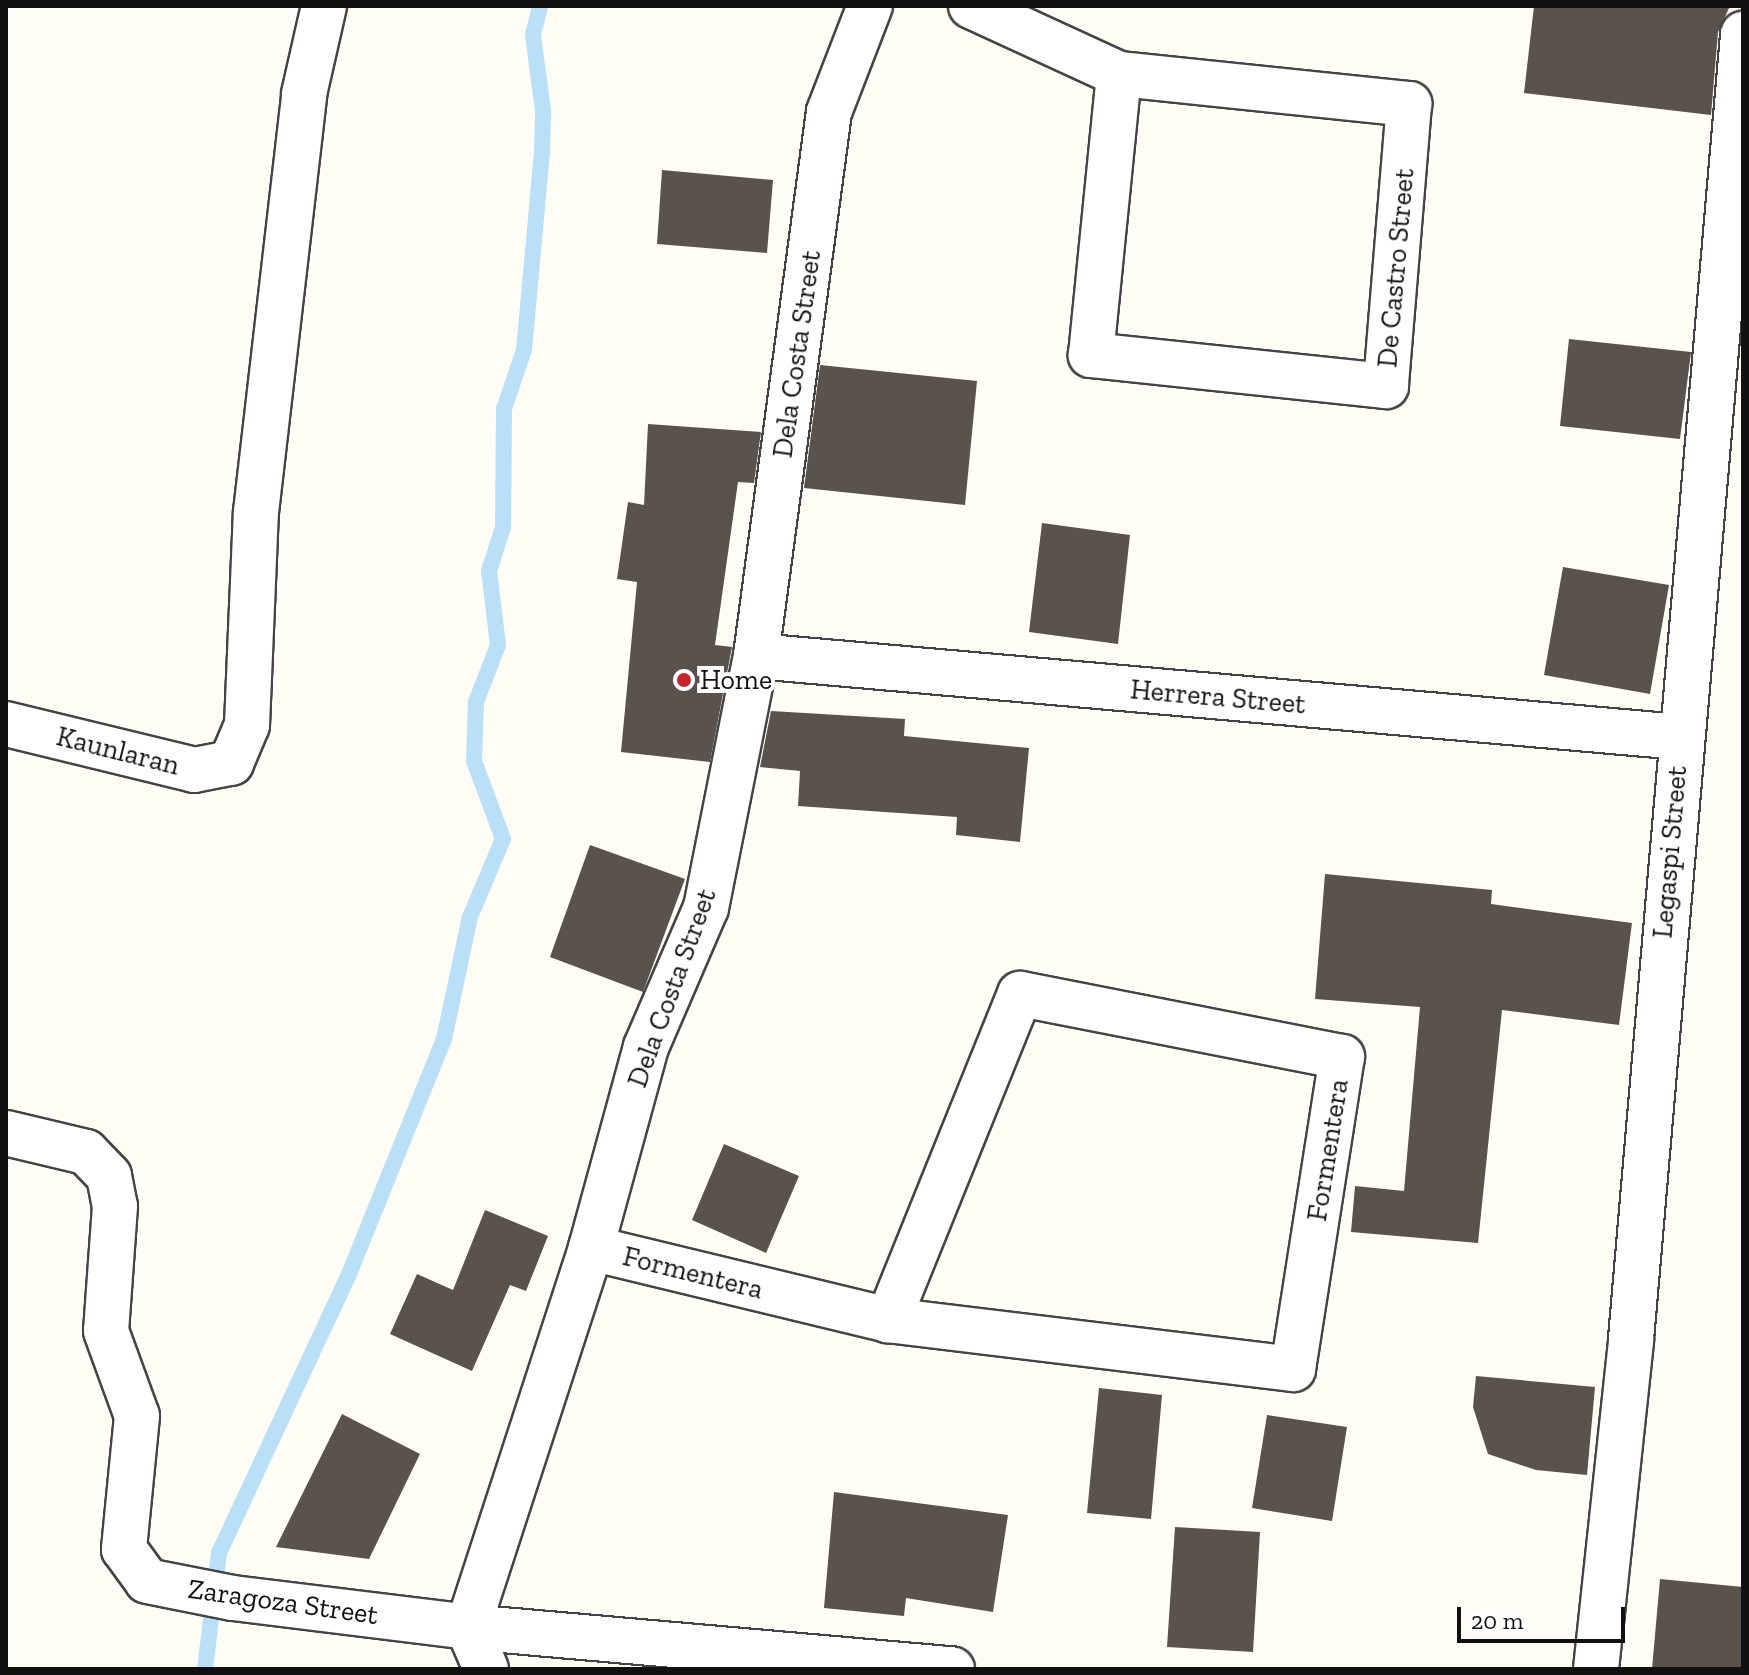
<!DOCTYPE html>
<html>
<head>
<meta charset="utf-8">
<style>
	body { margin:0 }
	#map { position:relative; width:1749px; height:1675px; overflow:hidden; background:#fffdf5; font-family:"Zilla Slab",serif }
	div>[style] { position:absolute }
	.stream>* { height:16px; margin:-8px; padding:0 8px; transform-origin:8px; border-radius:8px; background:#b9e0f7 }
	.building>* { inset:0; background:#5a524d }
	.roads { filter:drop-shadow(2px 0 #444) drop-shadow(-2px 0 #444) drop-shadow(0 2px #444) drop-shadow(0 -2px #444) }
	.minor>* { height:44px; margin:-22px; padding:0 22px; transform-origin:22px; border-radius:22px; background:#fff }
	.tertiary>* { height:44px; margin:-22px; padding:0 22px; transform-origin:22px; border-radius:22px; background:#fff }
	.dots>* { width:22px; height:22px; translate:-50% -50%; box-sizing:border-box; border:4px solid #fff; border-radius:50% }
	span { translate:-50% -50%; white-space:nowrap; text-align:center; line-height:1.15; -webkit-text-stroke:8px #fff; paint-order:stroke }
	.street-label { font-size:28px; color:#111 }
	.poi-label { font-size:28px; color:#111 }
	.left { translate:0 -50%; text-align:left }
	.frame { position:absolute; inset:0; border:8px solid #111; pointer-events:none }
	.scale { position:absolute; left:1457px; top:1607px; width:168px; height:36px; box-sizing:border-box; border:4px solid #111; border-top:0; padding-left:10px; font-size:24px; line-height:28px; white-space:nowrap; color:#111; -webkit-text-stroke:6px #fff; paint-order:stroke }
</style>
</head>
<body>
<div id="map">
	<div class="stream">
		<i style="left:205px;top:1669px;width:117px;rotate:-83.1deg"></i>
		<i style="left:219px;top:1553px;width:308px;rotate:-65deg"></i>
		<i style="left:349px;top:1274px;width:253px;rotate:-68deg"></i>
		<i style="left:444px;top:1039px;width:125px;rotate:-78deg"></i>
		<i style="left:470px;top:917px;width:85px;rotate:-67.1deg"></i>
		<i style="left:503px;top:839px;width:83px;rotate:-110.4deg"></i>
		<i style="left:474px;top:761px;width:59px;rotate:-88.1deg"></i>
		<i style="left:476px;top:702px;width:61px;rotate:-68.9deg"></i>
		<i style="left:498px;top:645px;width:75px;rotate:-96.9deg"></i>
		<i style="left:489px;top:571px;width:46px;rotate:-72.3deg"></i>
		<i style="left:503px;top:527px;width:118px;rotate:-89.5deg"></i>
		<i style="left:504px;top:409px;width:62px;rotate:-71.3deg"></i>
		<i style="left:524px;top:350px;width:198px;rotate:-84.8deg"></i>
		<i style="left:542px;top:153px;width:42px;rotate:-88.6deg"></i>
		<i style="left:543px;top:111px;width:77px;rotate:-97.5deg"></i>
		<i style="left:533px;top:35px;width:30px;rotate:-76deg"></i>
	</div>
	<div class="building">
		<i style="clip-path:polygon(1534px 6px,1730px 6px,1718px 32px,1711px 115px,1524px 93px)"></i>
		<i style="clip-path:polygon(662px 170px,773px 180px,767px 253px,657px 244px)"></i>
		<i style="clip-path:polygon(1569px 339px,1691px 352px,1680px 439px,1560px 426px)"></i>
		<i style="clip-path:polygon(820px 365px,977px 381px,965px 505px,804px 488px)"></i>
		<i style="clip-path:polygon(648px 424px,761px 432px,754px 483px,738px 482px,715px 645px,732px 647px,710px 762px,621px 752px,637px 582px,617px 579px,628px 502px,644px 505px)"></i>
		<i style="clip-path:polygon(1042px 523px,1130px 535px,1118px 644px,1029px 632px)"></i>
		<i style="clip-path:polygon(1563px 567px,1669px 585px,1650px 694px,1544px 675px)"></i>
		<i style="clip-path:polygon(771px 711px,905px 719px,904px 736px,1029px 748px,1020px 842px,956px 835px,957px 817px,798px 806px,800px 771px,760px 767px)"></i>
		<i style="clip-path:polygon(590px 845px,685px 879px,643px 992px,550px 957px)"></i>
		<i style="clip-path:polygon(1325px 874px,1492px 890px,1491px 904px,1632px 923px,1619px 1025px,1502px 1010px,1478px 1243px,1351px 1232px,1355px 1186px,1404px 1191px,1420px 1007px,1315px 999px)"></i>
		<i style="clip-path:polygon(724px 1144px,799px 1176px,766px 1253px,692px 1220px)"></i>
		<i style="clip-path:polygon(485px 1210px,548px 1236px,526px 1291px,510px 1285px,472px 1371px,390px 1334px,417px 1274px,453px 1290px)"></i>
		<i style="clip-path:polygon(1476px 1376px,1595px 1387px,1587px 1475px,1536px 1470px,1488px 1454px,1473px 1407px)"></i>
		<i style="clip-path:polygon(1099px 1388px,1162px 1395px,1151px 1519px,1087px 1513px)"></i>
		<i style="clip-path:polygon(342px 1414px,420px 1454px,369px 1559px,276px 1547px)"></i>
		<i style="clip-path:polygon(1267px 1415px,1347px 1427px,1332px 1521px,1252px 1508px)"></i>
		<i style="clip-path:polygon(834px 1492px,1008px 1515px,993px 1612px,906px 1598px,904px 1616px,824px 1608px)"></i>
		<i style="clip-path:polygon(1175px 1527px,1260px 1532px,1253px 1652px,1167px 1647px)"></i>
		<i style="clip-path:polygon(1660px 1579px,1743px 1587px,1743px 1669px,1652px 1669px)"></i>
	</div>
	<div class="roads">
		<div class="minor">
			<i style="left:971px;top:6px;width:163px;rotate:24.7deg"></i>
			<i style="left:1119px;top:74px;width:292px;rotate:5.9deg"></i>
			<i style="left:1409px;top:104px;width:283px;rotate:94.7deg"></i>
			<i style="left:1386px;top:386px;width:297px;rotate:-174deg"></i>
			<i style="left:1091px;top:355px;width:282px;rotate:-84.3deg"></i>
			<i style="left:756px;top:656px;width:928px;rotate:5.01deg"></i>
			<i style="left:6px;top:724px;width:194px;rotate:13.7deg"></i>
			<i style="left:194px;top:770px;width:38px;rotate:-11deg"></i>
			<i style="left:231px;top:763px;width:41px;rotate:-67.2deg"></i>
			<i style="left:247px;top:725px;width:213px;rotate:-87.6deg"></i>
			<i style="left:256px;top:512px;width:421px;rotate:-83.4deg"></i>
			<i style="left:304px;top:94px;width:90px;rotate:-77.2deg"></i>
			<i style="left:591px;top:1248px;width:306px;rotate:13.6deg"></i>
			<i style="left:888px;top:1320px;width:408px;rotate:6.9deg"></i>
			<i style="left:1293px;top:1369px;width:316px;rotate:-81.1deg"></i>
			<i style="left:1342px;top:1057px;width:328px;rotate:-168.9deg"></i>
			<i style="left:1020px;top:994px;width:352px;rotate:112deg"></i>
			<i style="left:486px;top:1669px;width:46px;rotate:-113.2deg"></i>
			<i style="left:468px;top:1627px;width:398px;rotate:-72deg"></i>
			<i style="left:591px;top:1248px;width:208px;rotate:-74.7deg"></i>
			<i style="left:646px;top:1047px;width:151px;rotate:-66.7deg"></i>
			<i style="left:706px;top:908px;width:257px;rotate:-78.8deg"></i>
			<i style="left:756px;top:656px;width:549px;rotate:-82.36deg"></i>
			<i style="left:829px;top:112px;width:114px;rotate:-68.9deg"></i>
			<i style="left:1596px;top:1669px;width:332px;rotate:-83.9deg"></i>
			<i style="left:1631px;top:1339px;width:1310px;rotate:-85.09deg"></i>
		</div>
		<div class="tertiary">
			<i style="left:6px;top:1133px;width:82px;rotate:13.4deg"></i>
			<i style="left:86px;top:1152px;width:33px;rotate:46deg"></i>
			<i style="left:109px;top:1176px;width:31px;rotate:79deg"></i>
			<i style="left:115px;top:1206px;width:125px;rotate:94.1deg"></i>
			<i style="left:106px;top:1331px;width:90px;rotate:70deg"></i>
			<i style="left:137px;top:1416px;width:134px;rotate:95.6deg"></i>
			<i style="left:124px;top:1549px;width:39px;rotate:54deg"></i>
			<i style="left:147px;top:1581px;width:88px;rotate:11.2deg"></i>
			<i style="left:233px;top:1598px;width:237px;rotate:7deg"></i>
			<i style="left:468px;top:1627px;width:486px;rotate:5deg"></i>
		</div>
	</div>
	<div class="dots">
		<i style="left:684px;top:680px;background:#c4262e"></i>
	</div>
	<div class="street-label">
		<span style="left:1396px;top:268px;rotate:-85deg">De Castro Street</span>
		<span style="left:797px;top:354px;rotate:-82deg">Dela Costa Street</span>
		<span style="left:1218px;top:697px;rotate:5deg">Herrera Street</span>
		<span style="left:118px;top:751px;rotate:14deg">Kaunlaran</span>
		<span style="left:1670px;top:852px;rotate:-85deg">Legaspi Street</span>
		<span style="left:672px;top:988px;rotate:-70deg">Dela Costa Street</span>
		<span style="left:1328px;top:1150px;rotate:-81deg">Formentera</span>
		<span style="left:693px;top:1273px;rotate:14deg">Formentera</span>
		<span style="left:283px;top:1602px;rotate:8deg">Zaragoza Street</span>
	</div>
	<div class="poi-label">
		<span class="left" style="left:700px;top:680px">Home</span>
	</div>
	<div class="frame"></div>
	<div class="scale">20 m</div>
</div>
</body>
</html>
